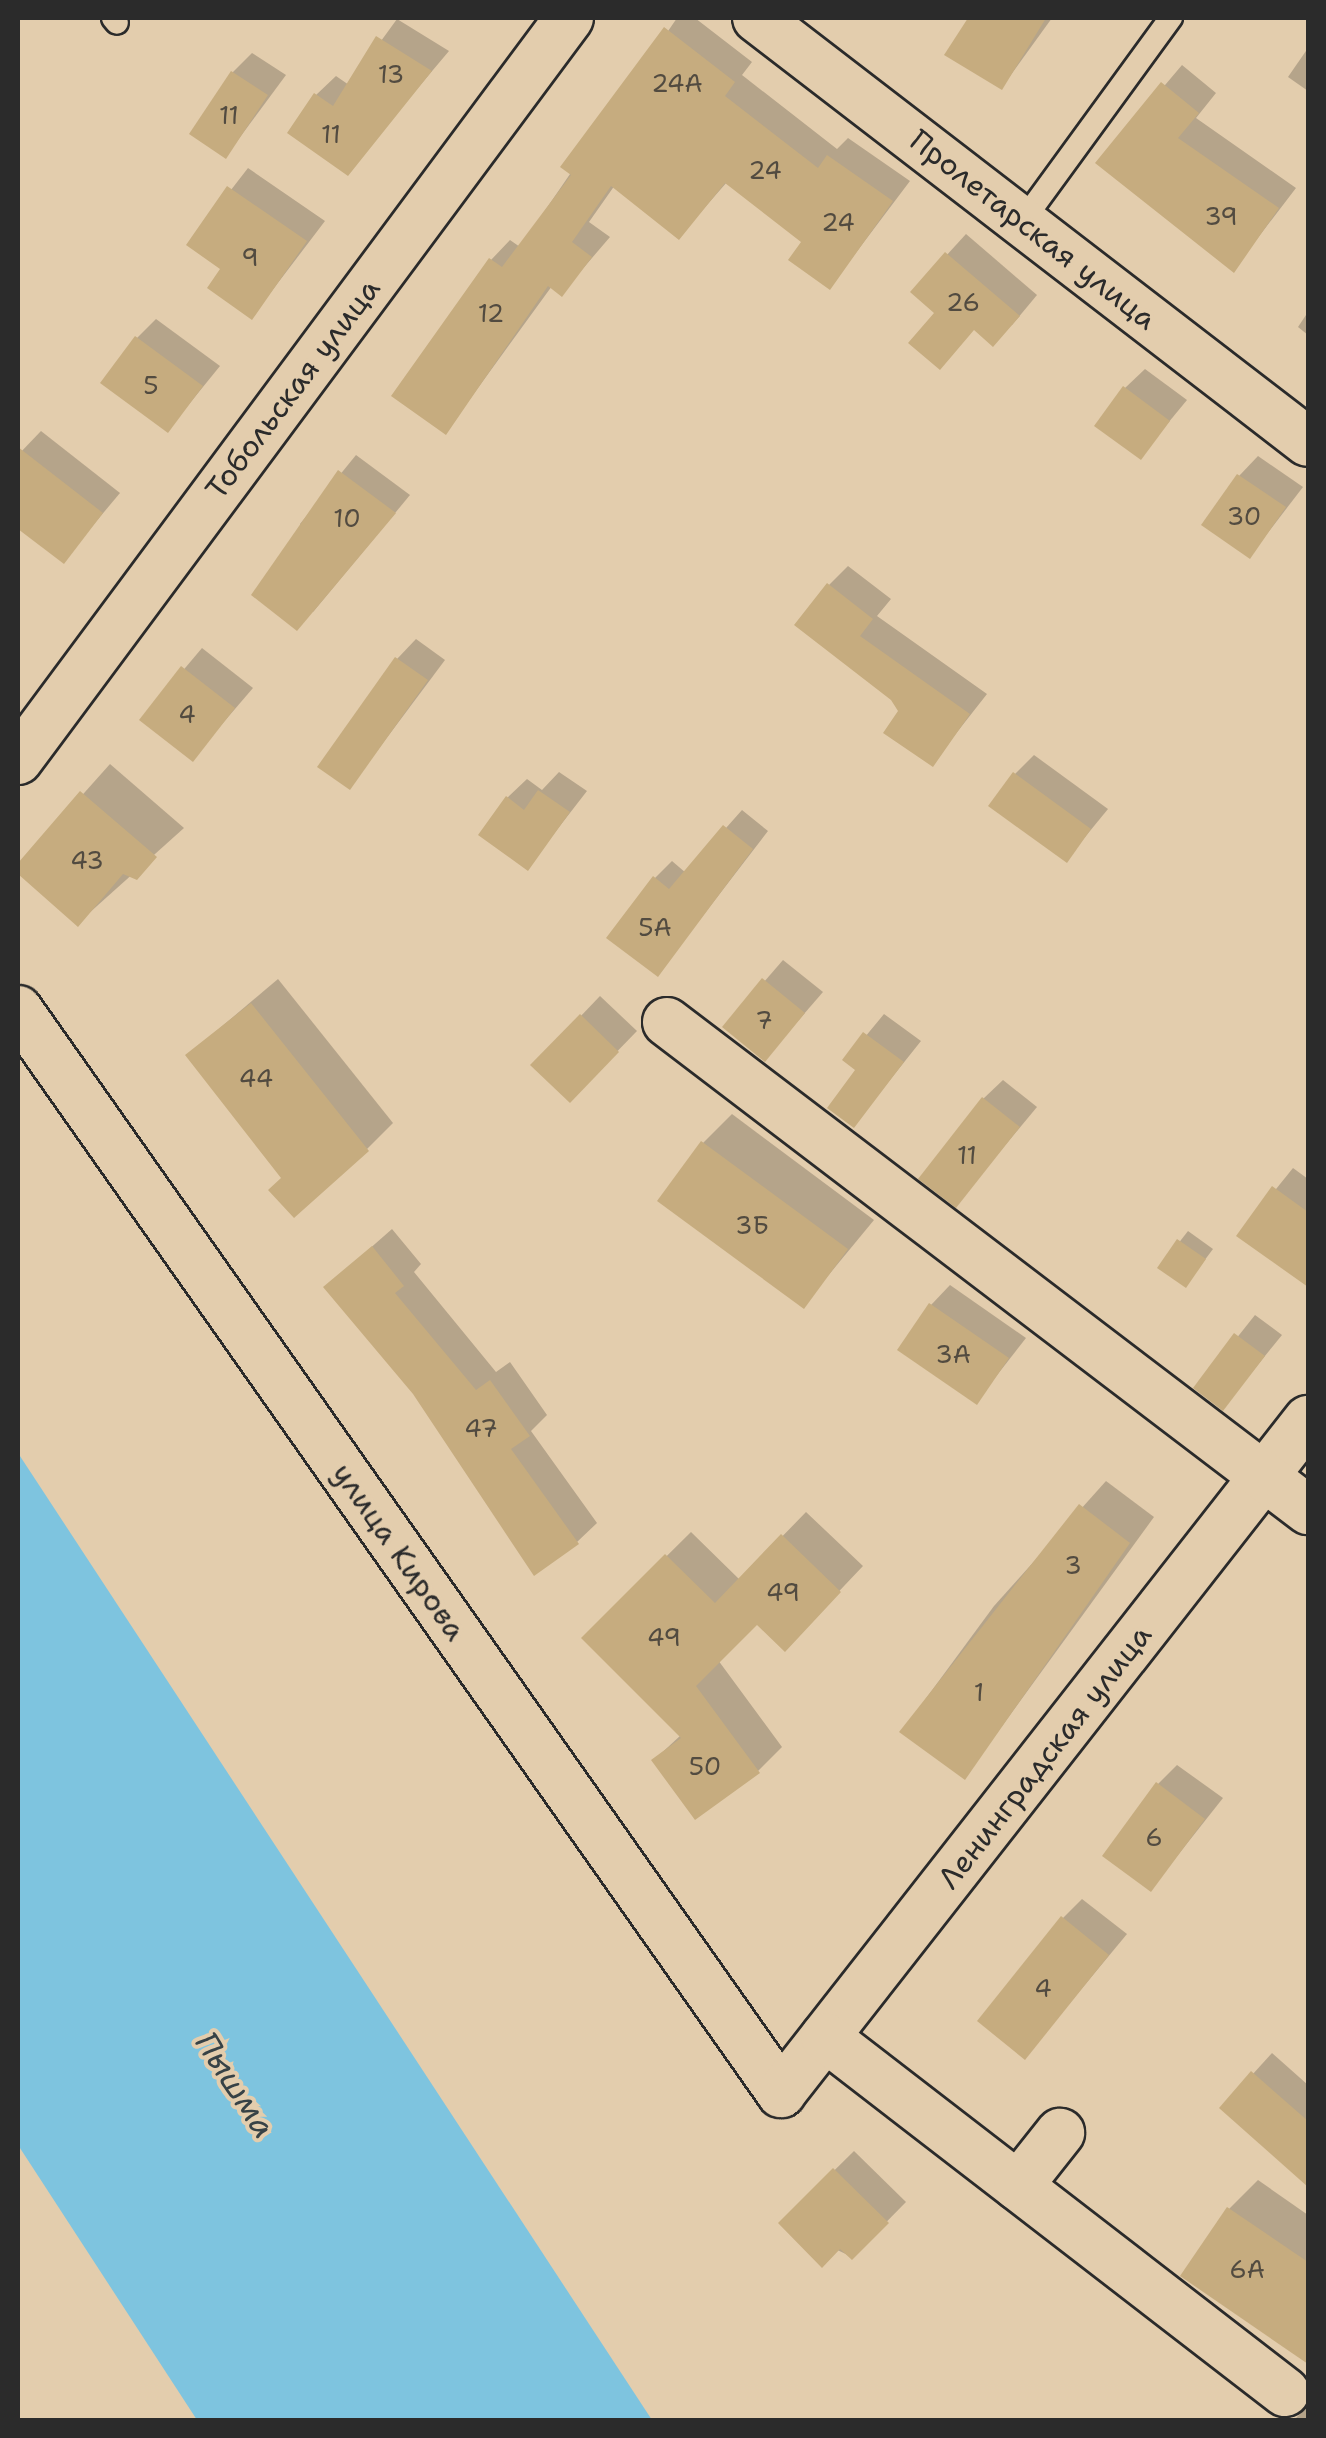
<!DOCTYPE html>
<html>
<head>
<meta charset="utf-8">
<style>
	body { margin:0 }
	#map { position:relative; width:1326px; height:2438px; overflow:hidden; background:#e3cdad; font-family:"Shantell Sans",sans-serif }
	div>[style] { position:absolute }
	.water>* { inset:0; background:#7ec4df }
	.shadow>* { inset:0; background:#0003 }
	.building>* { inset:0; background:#c6ac7f }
	.roads { filter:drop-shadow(2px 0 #2b2b2b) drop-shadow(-2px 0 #2b2b2b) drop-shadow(0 2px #2b2b2b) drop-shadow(0 -2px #2b2b2b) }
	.lane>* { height:22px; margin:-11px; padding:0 11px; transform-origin:11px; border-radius:11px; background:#e3cdad }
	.street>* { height:48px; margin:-24px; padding:0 24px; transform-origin:24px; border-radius:24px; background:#e3cdad }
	span { translate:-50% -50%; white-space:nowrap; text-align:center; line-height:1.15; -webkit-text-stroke:8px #e3cdad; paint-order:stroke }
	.number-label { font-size:25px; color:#524b40 }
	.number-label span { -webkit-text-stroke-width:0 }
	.street-label { font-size:30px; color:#2b2b2b }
	.water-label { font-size:32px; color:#374246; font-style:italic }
	.frame { position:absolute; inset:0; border:20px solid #2b2b2b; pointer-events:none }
</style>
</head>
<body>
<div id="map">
	<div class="water">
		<i style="clip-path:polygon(18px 1453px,652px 2420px,197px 2420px,18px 2145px)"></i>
	</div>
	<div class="shadow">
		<i style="clip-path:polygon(677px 18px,695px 18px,752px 62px,742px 75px,837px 149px,848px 138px,910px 181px,830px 287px,804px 242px,727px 182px,679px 237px,615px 185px,589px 222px,610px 237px,562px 293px,552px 286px,446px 432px,491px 260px,510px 240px,520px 247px)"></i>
		<i style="clip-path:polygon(971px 18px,1052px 18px,1002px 87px,948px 55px)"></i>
		<i style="clip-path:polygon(397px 19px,449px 51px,347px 172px,316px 95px,336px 76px,349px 85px)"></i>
		<i style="clip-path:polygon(1308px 48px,1308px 91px,1288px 77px)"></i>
		<i style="clip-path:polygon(252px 53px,286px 75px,226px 156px,233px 72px)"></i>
		<i style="clip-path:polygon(1182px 65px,1216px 93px,1196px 118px,1296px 188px,1234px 269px,1099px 163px)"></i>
		<i style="clip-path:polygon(248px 168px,325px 221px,252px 317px,224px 268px,189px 244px)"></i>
		<i style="clip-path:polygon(966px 234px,1037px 295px,1012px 325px,975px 328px,914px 291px)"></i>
		<i style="clip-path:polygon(1308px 312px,1308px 335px,1298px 327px)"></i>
		<i style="clip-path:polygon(156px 319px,220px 366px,168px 430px,137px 338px)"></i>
		<i style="clip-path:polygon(1145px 369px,1187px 400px,1140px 457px,1125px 388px)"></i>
		<i style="clip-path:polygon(41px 431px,120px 493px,63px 561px,18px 525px,18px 455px)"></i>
		<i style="clip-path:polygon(356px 455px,410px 495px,313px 612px,300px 524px)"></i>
		<i style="clip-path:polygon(1258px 456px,1303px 487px,1250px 556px,1239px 476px)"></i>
		<i style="clip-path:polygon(848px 566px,891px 599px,877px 616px,987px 694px,932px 764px,829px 585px)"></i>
		<i style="clip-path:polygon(416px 639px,445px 660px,350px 787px,397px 659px)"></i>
		<i style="clip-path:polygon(202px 648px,253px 688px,192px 759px,142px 719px)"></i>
		<i style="clip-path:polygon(1034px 755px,1108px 809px,1067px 859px,1015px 774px)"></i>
		<i style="clip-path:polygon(110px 764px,184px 828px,78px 923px,18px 867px)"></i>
		<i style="clip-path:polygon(559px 772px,587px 791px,528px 867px,507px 798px,527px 779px,542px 790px)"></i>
		<i style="clip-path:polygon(742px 810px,768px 831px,658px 974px,655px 878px,672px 861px,686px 873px)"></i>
		<i style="clip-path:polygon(783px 960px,823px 992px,765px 1059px,725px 1027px)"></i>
		<i style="clip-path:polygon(278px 979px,393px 1123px,367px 1149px,284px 1178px,188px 1055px)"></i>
		<i style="clip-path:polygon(600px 996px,637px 1031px,570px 1100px,534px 1065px)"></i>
		<i style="clip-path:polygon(884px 1014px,921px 1041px,854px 1125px,858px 1069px,846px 1060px)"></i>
		<i style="clip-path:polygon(1003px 1080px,1037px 1107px,956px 1204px,983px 1099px)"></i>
		<i style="clip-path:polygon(732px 1114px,874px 1220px,803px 1306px,703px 1143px)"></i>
		<i style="clip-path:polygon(1293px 1168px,1308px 1179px,1308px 1284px,1239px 1235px)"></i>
		<i style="clip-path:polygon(392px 1229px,421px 1264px,414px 1272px,496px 1372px,510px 1362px,547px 1415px,531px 1431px,597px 1523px,577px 1542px,415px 1392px,326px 1287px)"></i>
		<i style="clip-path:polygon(1188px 1231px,1213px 1249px,1186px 1285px,1160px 1267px)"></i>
		<i style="clip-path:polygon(950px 1285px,1026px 1338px,976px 1402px,931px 1305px)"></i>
		<i style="clip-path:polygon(1255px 1315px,1282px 1335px,1223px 1408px,1197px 1388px)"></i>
		<i style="clip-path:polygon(1106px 1481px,1154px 1517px,965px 1777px,902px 1731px,994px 1606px)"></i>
		<i style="clip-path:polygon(806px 1512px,863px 1566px,808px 1624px,757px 1621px,718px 1660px,782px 1747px,758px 1771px,654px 1760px,681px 1735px,584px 1638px,691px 1532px,740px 1580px)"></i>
		<i style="clip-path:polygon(1177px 1765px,1223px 1798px,1151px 1889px,1158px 1784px)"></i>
		<i style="clip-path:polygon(1082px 1899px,1127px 1934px,1025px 2057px,1063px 1918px)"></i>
		<i style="clip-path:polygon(1272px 2053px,1308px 2085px,1308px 2158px,1294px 2172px,1222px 2108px)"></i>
		<i style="clip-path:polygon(854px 2151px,906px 2202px,852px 2257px,781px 2223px)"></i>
		<i style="clip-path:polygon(1258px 2180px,1308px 2215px,1304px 2310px,1229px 2209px)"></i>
		<i style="clip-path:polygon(1308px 2406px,1308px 2420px,1294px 2420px)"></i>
	</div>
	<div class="building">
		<i style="clip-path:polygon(968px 18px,1046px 18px,1002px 90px,944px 55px)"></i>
		<i style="clip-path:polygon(664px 27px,735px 82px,725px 96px,818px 168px,827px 155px,893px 201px,830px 290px,788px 260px,801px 242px,725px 183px,679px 240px,611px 186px,572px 242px,592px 257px,562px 297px,548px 286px,446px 435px,391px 396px,489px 258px,502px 267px,571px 175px,560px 167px)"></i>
		<i style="clip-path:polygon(376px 36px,432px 71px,348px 176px,287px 133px,314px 93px,333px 106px)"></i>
		<i style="clip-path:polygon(231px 71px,268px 95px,226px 159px,189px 134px)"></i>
		<i style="clip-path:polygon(1161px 82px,1199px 113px,1178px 138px,1279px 208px,1234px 273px,1095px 163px)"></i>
		<i style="clip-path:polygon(227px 186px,307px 241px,252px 320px,207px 288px,220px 269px,186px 245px)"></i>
		<i style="clip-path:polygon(945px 252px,1020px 316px,993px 347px,974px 330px,940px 370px,908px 343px,934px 313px,910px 292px)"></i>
		<i style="clip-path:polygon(135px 336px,203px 386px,168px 433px,100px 383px)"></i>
		<i style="clip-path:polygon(1123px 386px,1170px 421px,1141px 460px,1094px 426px)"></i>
		<i style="clip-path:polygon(18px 447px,103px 513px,64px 564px,18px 529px)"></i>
		<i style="clip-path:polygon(338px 470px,396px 513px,297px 631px,251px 595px)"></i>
		<i style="clip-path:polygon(1237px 474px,1286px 507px,1250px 559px,1201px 525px)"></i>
		<i style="clip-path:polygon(827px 583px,873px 619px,860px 636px,970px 714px,933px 767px,883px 733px,898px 711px,891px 700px,794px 625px)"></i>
		<i style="clip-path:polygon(395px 657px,428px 680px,350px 790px,317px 767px)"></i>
		<i style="clip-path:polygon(181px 666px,235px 708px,193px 762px,139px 720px)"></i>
		<i style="clip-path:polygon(1013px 772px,1091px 829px,1067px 863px,988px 806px)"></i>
		<i style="clip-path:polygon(538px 790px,570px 812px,528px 871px,478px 835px,506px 796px,524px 810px)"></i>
		<i style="clip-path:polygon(80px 791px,157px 857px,137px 880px,123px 874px,78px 927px,18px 874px,18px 863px)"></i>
		<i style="clip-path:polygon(723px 825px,753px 849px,658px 977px,606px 938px,653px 876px,669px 889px)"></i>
		<i style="clip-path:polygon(762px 978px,805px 1013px,765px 1062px,722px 1027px)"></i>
		<i style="clip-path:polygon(251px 1003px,369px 1151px,294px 1218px,268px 1190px,281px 1178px,185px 1055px)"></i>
		<i style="clip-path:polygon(580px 1014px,619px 1052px,570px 1103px,530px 1065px)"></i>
		<i style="clip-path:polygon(863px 1032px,904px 1062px,854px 1128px,827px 1108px,855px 1070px,842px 1060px)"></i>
		<i style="clip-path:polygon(982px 1097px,1020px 1127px,956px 1208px,918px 1179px)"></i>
		<i style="clip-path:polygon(701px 1141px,848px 1249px,804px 1309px,657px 1201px)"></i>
		<i style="clip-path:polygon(1272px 1186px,1308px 1212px,1308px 1287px,1236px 1236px)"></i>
		<i style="clip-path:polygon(1177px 1239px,1206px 1259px,1186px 1288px,1157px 1268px)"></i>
		<i style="clip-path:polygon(372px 1246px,404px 1286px,395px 1293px,476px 1390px,490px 1380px,530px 1436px,511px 1449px,579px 1544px,534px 1576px,413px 1394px,323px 1287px)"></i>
		<i style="clip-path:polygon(929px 1303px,1009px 1358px,977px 1405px,897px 1350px)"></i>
		<i style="clip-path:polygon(1234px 1333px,1265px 1356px,1223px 1411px,1193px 1388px)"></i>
		<i style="clip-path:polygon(1079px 1504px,1130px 1543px,965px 1780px,899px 1732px)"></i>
		<i style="clip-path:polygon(781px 1534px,841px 1592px,785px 1652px,757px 1625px,696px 1686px,760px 1773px,695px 1820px,651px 1760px,681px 1738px,581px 1638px,665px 1554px,715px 1603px)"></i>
		<i style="clip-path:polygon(1156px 1782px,1205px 1819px,1151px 1892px,1102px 1856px)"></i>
		<i style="clip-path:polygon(1061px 1916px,1109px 1955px,1025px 2060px,977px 2021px)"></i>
		<i style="clip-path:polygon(1251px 2071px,1308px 2121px,1308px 2187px,1219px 2108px)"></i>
		<i style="clip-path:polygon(833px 2168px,889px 2223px,852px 2260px,840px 2249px,822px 2268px,778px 2223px)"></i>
		<i style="clip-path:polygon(1227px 2207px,1308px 2262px,1308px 2364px,1180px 2276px)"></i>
	</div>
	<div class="roads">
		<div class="lane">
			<i style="left:113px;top:18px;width:6px;rotate:51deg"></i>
			<i style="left:1022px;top:222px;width:253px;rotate:-53.9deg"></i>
		</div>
		<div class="street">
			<i style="left:757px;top:18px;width:695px;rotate:37.58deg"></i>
			<i style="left:18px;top:760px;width:924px;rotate:-53.4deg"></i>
			<i style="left:18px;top:1010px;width:1325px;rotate:54.83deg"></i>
			<i style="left:781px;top:2093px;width:855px;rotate:-51.94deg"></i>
			<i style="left:667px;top:1022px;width:806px;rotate:37.28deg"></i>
			<i style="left:825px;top:2037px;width:581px;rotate:37.66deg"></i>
			<i style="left:1018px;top:2186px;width:68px;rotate:-51.6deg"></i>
		</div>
	</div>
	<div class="number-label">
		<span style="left:391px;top:74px">13</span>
		<span style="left:677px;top:83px">24А</span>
		<span style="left:229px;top:115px">11</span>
		<span style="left:331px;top:134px">11</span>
		<span style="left:765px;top:170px">24</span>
		<span style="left:1221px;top:216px">39</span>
		<span style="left:838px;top:222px">24</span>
		<span style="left:250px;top:257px">9</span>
		<span style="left:963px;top:302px">26</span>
		<span style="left:491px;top:313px">12</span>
		<span style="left:151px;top:385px">5</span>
		<span style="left:1244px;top:516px">30</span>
		<span style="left:347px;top:518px">10</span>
		<span style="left:187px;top:714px">4</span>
		<span style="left:87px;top:860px">43</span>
		<span style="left:655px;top:927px">5А</span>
		<span style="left:764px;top:1020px">7</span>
		<span style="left:256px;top:1078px">44</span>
		<span style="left:967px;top:1155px">11</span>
		<span style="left:752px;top:1225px">3Б</span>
		<span style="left:953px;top:1354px">3А</span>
		<span style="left:481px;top:1428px">47</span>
		<span style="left:1073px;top:1565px">3</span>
		<span style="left:783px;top:1592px">49</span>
		<span style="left:664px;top:1637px">49</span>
		<span style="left:979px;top:1692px">1</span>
		<span style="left:705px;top:1766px">50</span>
		<span style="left:1154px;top:1837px">6</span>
		<span style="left:1043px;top:1988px">4</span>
		<span style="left:1247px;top:2269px">6А</span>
	</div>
	<div class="street-label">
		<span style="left:1033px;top:230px;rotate:38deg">Пролетарская улица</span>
		<span style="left:293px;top:389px;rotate:-53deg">Тобольская улица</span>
		<span style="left:399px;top:1552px;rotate:55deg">улица Кирова</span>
		<span style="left:1045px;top:1757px;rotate:-52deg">Ленинградская улица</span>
	</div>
	<div class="water-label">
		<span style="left:235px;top:2085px;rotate:57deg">Пышма</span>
	</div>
	<div class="frame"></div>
</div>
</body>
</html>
